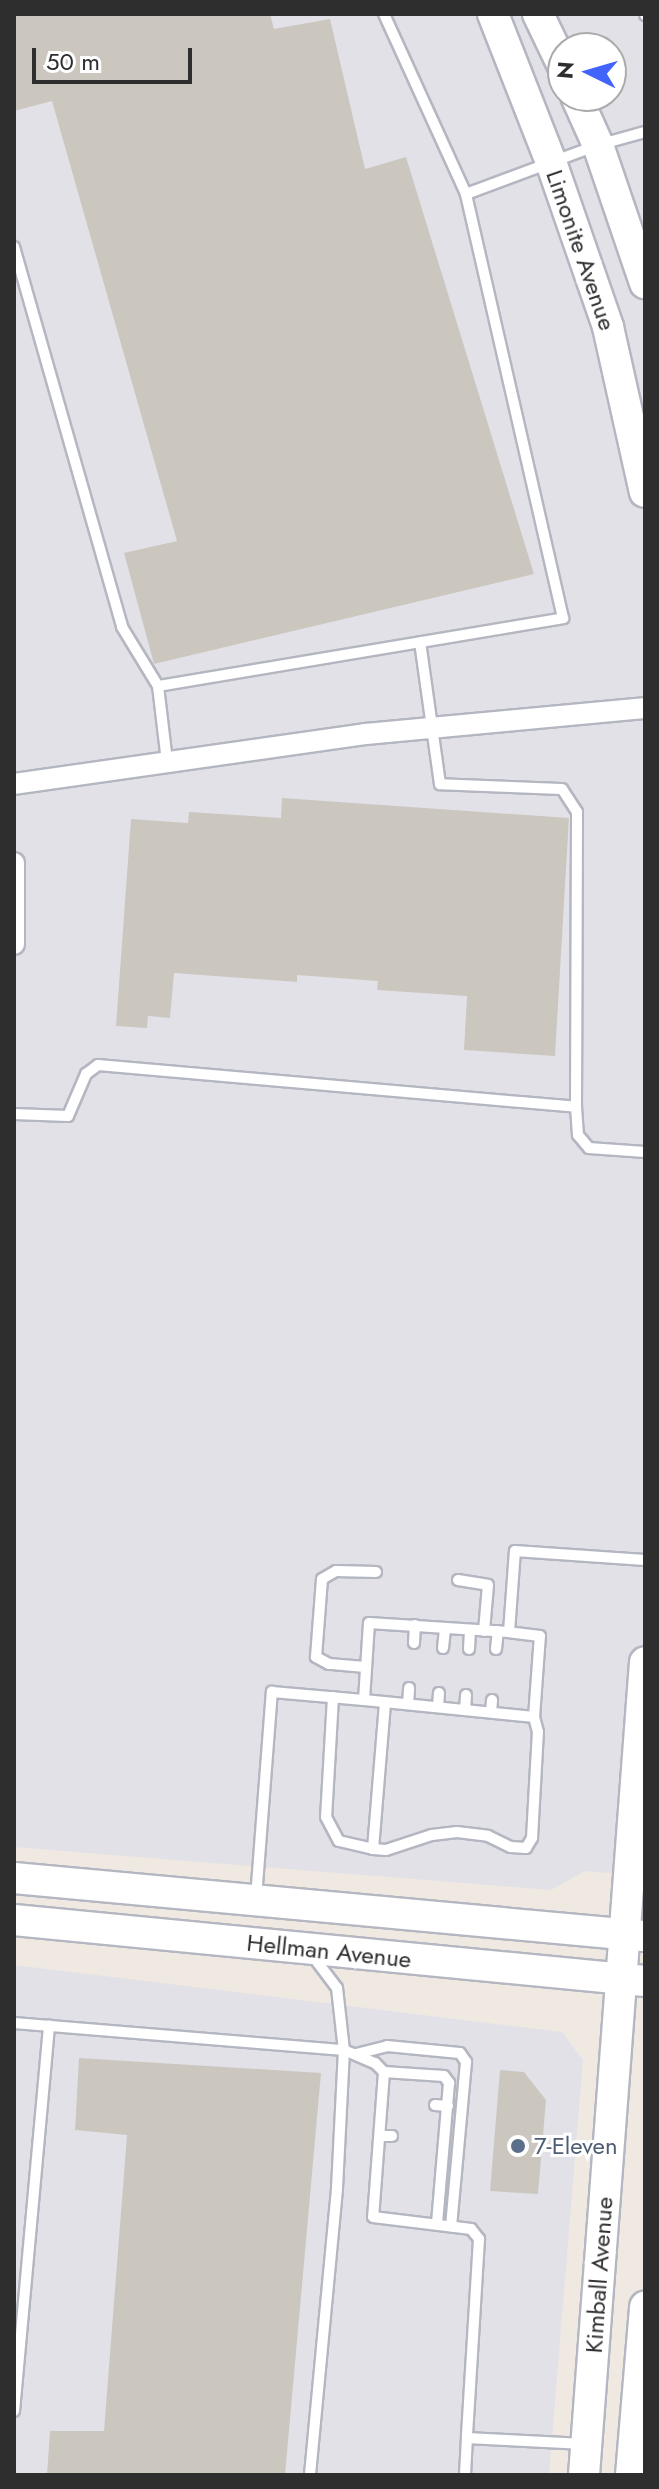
<!DOCTYPE html>
<html>
<head>
<meta charset="utf-8">
<style>
	body { margin:0 }
	#map { position:relative; width:659px; height:2489px; overflow:hidden; background:#efe9e1; font-family:Jost,sans-serif }
	div>[style] { position:absolute }
	.industrial>* { inset:0; background:#e3e1e8 }
	.building>* { inset:0; background:#cbc7bf }
	.roads { filter:drop-shadow(2px 0 #b4b7c1) drop-shadow(-2px 0 #b4b7c1) drop-shadow(0 2px #b4b7c1) drop-shadow(0 -2px #b4b7c1) }
	.lane>* { height:10px; margin:-5px; padding:0 5px; transform-origin:5px; border-radius:5px; background:#fff }
	.street>* { height:20px; margin:-10px; padding:0 10px; transform-origin:10px; border-radius:10px; background:#fff }
	.secondary>* { height:30px; margin:-15px; padding:0 15px; transform-origin:15px; border-radius:15px; background:#fff }
	.dots>* { width:22px; height:22px; translate:-50% -50%; box-sizing:border-box; border:4px solid #fff; border-radius:50% }
	span { translate:-50% -50%; white-space:nowrap; text-align:center; line-height:1.15; -webkit-text-stroke:6px #fff; paint-order:stroke }
	.street-label { font-size:24px; color:#2e2e2e }
	.service-label { font-size:24px; color:#4e5e75 }
	.left { translate:0 -50%; text-align:left }
	.frame { position:absolute; inset:0; border:16px solid #2e2e2e; pointer-events:none }
	.north { position:absolute; left:547px; top:32px; width:80px; height:80px; box-sizing:border-box; background:#fff; border:2px solid #ababab; border-radius:50%; rotate:275deg; font-size:22px; font-weight:700; line-height:32px; text-align:center; color:#2e2e2e }
	.north::after { content:''; display:block; margin:auto; width:28px; height:36px; background:#4264fb; clip-path:polygon(50% 0,100% 100%,50% 72%,0 100%) }
	.scale { position:absolute; left:32px; top:48px; width:160px; height:36px; box-sizing:border-box; border:4px solid #2e2e2e; border-top:0; padding-left:10px; font-size:24px; line-height:28px; white-space:nowrap; color:#2e2e2e; -webkit-text-stroke:6px #fff; paint-order:stroke }
</style>
</head>
<body>
<div id="map">
	<div class="industrial">
		<i style="clip-path:polygon(evenodd,14px 14px,645px 14px,645px 1876px,585px 1871px,551px 1890px,14px 1847px,14px 14px,563px 48px,611px 48px,611px 96px,563px 96px,563px 48px)"></i>
		<i style="clip-path:polygon(14px 1965px,562px 2032px,583px 2060px,549px 2475px,14px 2475px)"></i>
	</div>
	<div class="building">
		<i style="clip-path:polygon(14px 14px,270px 14px,274px 29px,330px 19px,365px 169px,406px 157px,534px 574px,154px 664px,124px 553px,177px 541px,52px 101px,14px 111px)"></i>
		<i style="clip-path:polygon(282px 798px,569px 818px,555px 1056px,464px 1050px,467px 996px,377px 990px,378px 981px,297px 975px,297px 982px,174px 973px,170px 1018px,148px 1016px,147px 1028px,116px 1026px,131px 819px,188px 823px,189px 812px,281px 818px)"></i>
		<i style="clip-path:polygon(79px 2058px,321px 2073px,285px 2475px,47px 2475px,50px 2431px,104px 2431px,127px 2135px,75px 2130px)"></i>
		<i style="clip-path:polygon(500px 2070px,524px 2072px,546px 2100px,538px 2194px,490px 2191px)"></i>
	</div>
	<div class="roads">
		<div class="lane">
			<i style="left:384px;top:14px;width:198px;rotate:65.5deg"></i>
			<i style="left:466px;top:194px;width:141px;rotate:-20.4deg"></i>
			<i style="left:598px;top:145px;width:49px;rotate:-15.5deg"></i>
			<i style="left:645px;top:14px;width:1px;rotate:90deg"></i>
			<i style="left:14px;top:247px;width:395px;rotate:74.1deg"></i>
			<i style="left:122px;top:627px;width:69px;rotate:58.6deg"></i>
			<i style="left:158px;top:686px;width:77px;rotate:83.2deg"></i>
			<i style="left:158px;top:686px;width:411px;rotate:-9.5deg"></i>
			<i style="left:563px;top:618px;width:435px;rotate:-102.9deg"></i>
			<i style="left:576px;top:1107px;width:28px;rotate:86deg"></i>
			<i style="left:578px;top:1135px;width:17px;rotate:50deg"></i>
			<i style="left:589px;top:1148px;width:56px;rotate:4.1deg"></i>
			<i style="left:14px;top:1114px;width:54px;rotate:2.1deg"></i>
			<i style="left:68px;top:1116px;width:46px;rotate:-66.8deg"></i>
			<i style="left:86px;top:1074px;width:15px;rotate:-37deg"></i>
			<i style="left:98px;top:1065px;width:480px;rotate:5deg"></i>
			<i style="left:576px;top:1107px;width:295px;rotate:-89.8deg"></i>
			<i style="left:577px;top:812px;width:27px;rotate:-123deg"></i>
			<i style="left:562px;top:789px;width:122px;rotate:-177.7deg"></i>
			<i style="left:440px;top:784px;width:143px;rotate:-98deg"></i>
			<i style="left:458px;top:1580px;width:30px;rotate:9deg"></i>
			<i style="left:488px;top:1585px;width:46px;rotate:95deg"></i>
			<i style="left:414px;top:1643px;width:18px;rotate:-87deg"></i>
			<i style="left:443px;top:1648px;width:19px;rotate:-84deg"></i>
			<i style="left:469px;top:1649px;width:19px;rotate:-87deg"></i>
			<i style="left:496px;top:1649px;width:18px;rotate:-84deg"></i>
			<i style="left:365px;top:1667px;width:36px;rotate:-175deg"></i>
			<i style="left:329px;top:1664px;width:15px;rotate:-152deg"></i>
			<i style="left:316px;top:1657px;width:78px;rotate:-85.6deg"></i>
			<i style="left:322px;top:1579px;width:16px;rotate:-30deg"></i>
			<i style="left:336px;top:1571px;width:40px;rotate:1.4deg"></i>
			<i style="left:333px;top:1697px;width:120px;rotate:93.3deg"></i>
			<i style="left:326px;top:1817px;width:27px;rotate:62deg"></i>
			<i style="left:339px;top:1841px;width:35px;rotate:13deg"></i>
			<i style="left:373px;top:1849px;width:147px;rotate:-85.3deg"></i>
			<i style="left:364px;top:1700px;width:171px;rotate:5.7deg"></i>
			<i style="left:534px;top:1717px;width:81px;rotate:-85.8deg"></i>
			<i style="left:540px;top:1636px;width:31px;rotate:-173deg"></i>
			<i style="left:408px;top:1704px;width:16px;rotate:-86deg"></i>
			<i style="left:438px;top:1707px;width:14px;rotate:-86deg"></i>
			<i style="left:465px;top:1710px;width:15px;rotate:-86deg"></i>
			<i style="left:491px;top:1712px;width:12px;rotate:-85deg"></i>
			<i style="left:373px;top:1849px;width:13px;rotate:4deg"></i>
			<i style="left:386px;top:1850px;width:48px;rotate:-18.1deg"></i>
			<i style="left:432px;top:1835px;width:25px;rotate:-7deg"></i>
			<i style="left:457px;top:1832px;width:31px;rotate:7deg"></i>
			<i style="left:488px;top:1836px;width:25px;rotate:26deg"></i>
			<i style="left:511px;top:1847px;width:15px;rotate:4deg"></i>
			<i style="left:526px;top:1848px;width:12px;rotate:-59deg"></i>
			<i style="left:532px;top:1838px;width:106px;rotate:-86.8deg"></i>
			<i style="left:538px;top:1732px;width:16px;rotate:-105deg"></i>
			<i style="left:256px;top:1898px;width:207px;rotate:-85.6deg"></i>
			<i style="left:272px;top:1692px;width:92px;rotate:5deg"></i>
			<i style="left:364px;top:1700px;width:77px;rotate:-86.3deg"></i>
			<i style="left:369px;top:1623px;width:140px;rotate:3.7deg"></i>
			<i style="left:509px;top:1632px;width:81px;rotate:-85.8deg"></i>
			<i style="left:515px;top:1551px;width:130px;rotate:4deg"></i>
			<i style="left:312px;top:1955px;width:41px;rotate:52.9deg"></i>
			<i style="left:337px;top:1988px;width:62px;rotate:83.6deg"></i>
			<i style="left:344px;top:2050px;width:34px;rotate:23deg"></i>
			<i style="left:375px;top:2063px;width:13px;rotate:45deg"></i>
			<i style="left:384px;top:2072px;width:60px;rotate:3.8deg"></i>
			<i style="left:444px;top:2076px;width:9px;rotate:54deg"></i>
			<i style="left:449px;top:2083px;width:142px;rotate:94.9deg"></i>
			<i style="left:14px;top:2023px;width:331px;rotate:4.7deg"></i>
			<i style="left:344px;top:2050px;width:139px;rotate:92.9deg"></i>
			<i style="left:337px;top:2189px;width:287px;rotate:95.4deg"></i>
			<i style="left:356px;top:2054px;width:32px;rotate:-14deg"></i>
			<i style="left:387px;top:2046px;width:73px;rotate:5.5deg"></i>
			<i style="left:460px;top:2053px;width:11px;rotate:56deg"></i>
			<i style="left:466px;top:2062px;width:165px;rotate:95.2deg"></i>
			<i style="left:384px;top:2072px;width:145px;rotate:94.3deg"></i>
			<i style="left:373px;top:2217px;width:99px;rotate:7deg"></i>
			<i style="left:471px;top:2229px;width:13px;rotate:51deg"></i>
			<i style="left:479px;top:2239px;width:199px;rotate:93.5deg"></i>
			<i style="left:435px;top:2105px;width:13px;rotate:4deg"></i>
			<i style="left:380px;top:2136px;width:12px"></i>
			<i style="left:14px;top:2411px;width:387px;rotate:-84.8deg"></i>
			<i style="left:465px;top:2475px;width:37px;rotate:-87deg"></i>
			<i style="left:467px;top:2438px;width:117px;rotate:2.9deg"></i>
		</div>
		<div class="street">
			<i style="left:14px;top:784px;width:355px;rotate:-8.1deg"></i>
			<i style="left:365px;top:734px;width:281px;rotate:-5.3deg"></i>
			<i style="left:14px;top:863px;width:81px;rotate:90deg"></i>
		</div>
		<div class="secondary">
			<i style="left:493px;top:14px;width:159px;rotate:68.6deg"></i>
			<i style="left:551px;top:162px;width:175px;rotate:70.9deg"></i>
			<i style="left:608px;top:327px;width:169px;rotate:77.4deg"></i>
			<i style="left:538px;top:14px;width:58px;rotate:64.3deg"></i>
			<i style="left:576px;top:96px;width:54px;rotate:65.8deg"></i>
			<i style="left:598px;top:145px;width:146px;rotate:71.2deg"></i>
			<i style="left:14px;top:1878px;width:632px;rotate:5.27deg"></i>
			<i style="left:14px;top:1920px;width:634px;rotate:5.52deg"></i>
			<i style="left:584px;top:2475px;width:815px;rotate:-85.71deg"></i>
			<i style="left:631px;top:2475px;width:169px;rotate:-85.2deg"></i>
		</div>
	</div>
	<div class="dots">
		<i style="left:518px;top:2146px;background:#5c6f8a"></i>
	</div>
	<div class="street-label">
		<span style="left:581px;top:250px;rotate:71deg">Limonite Avenue</span>
		<span style="left:329px;top:1951px;rotate:6deg">Hellman Avenue</span>
		<span style="left:599px;top:2275px;rotate:-86deg">Kimball Avenue</span>
	</div>
	<div class="service-label">
		<span class="left" style="left:534px;top:2146px">7-Eleven</span>
	</div>
	<div class="frame"></div>
	<div class="north">N</div>
	<div class="scale">50 m</div>
</div>
</body>
</html>
